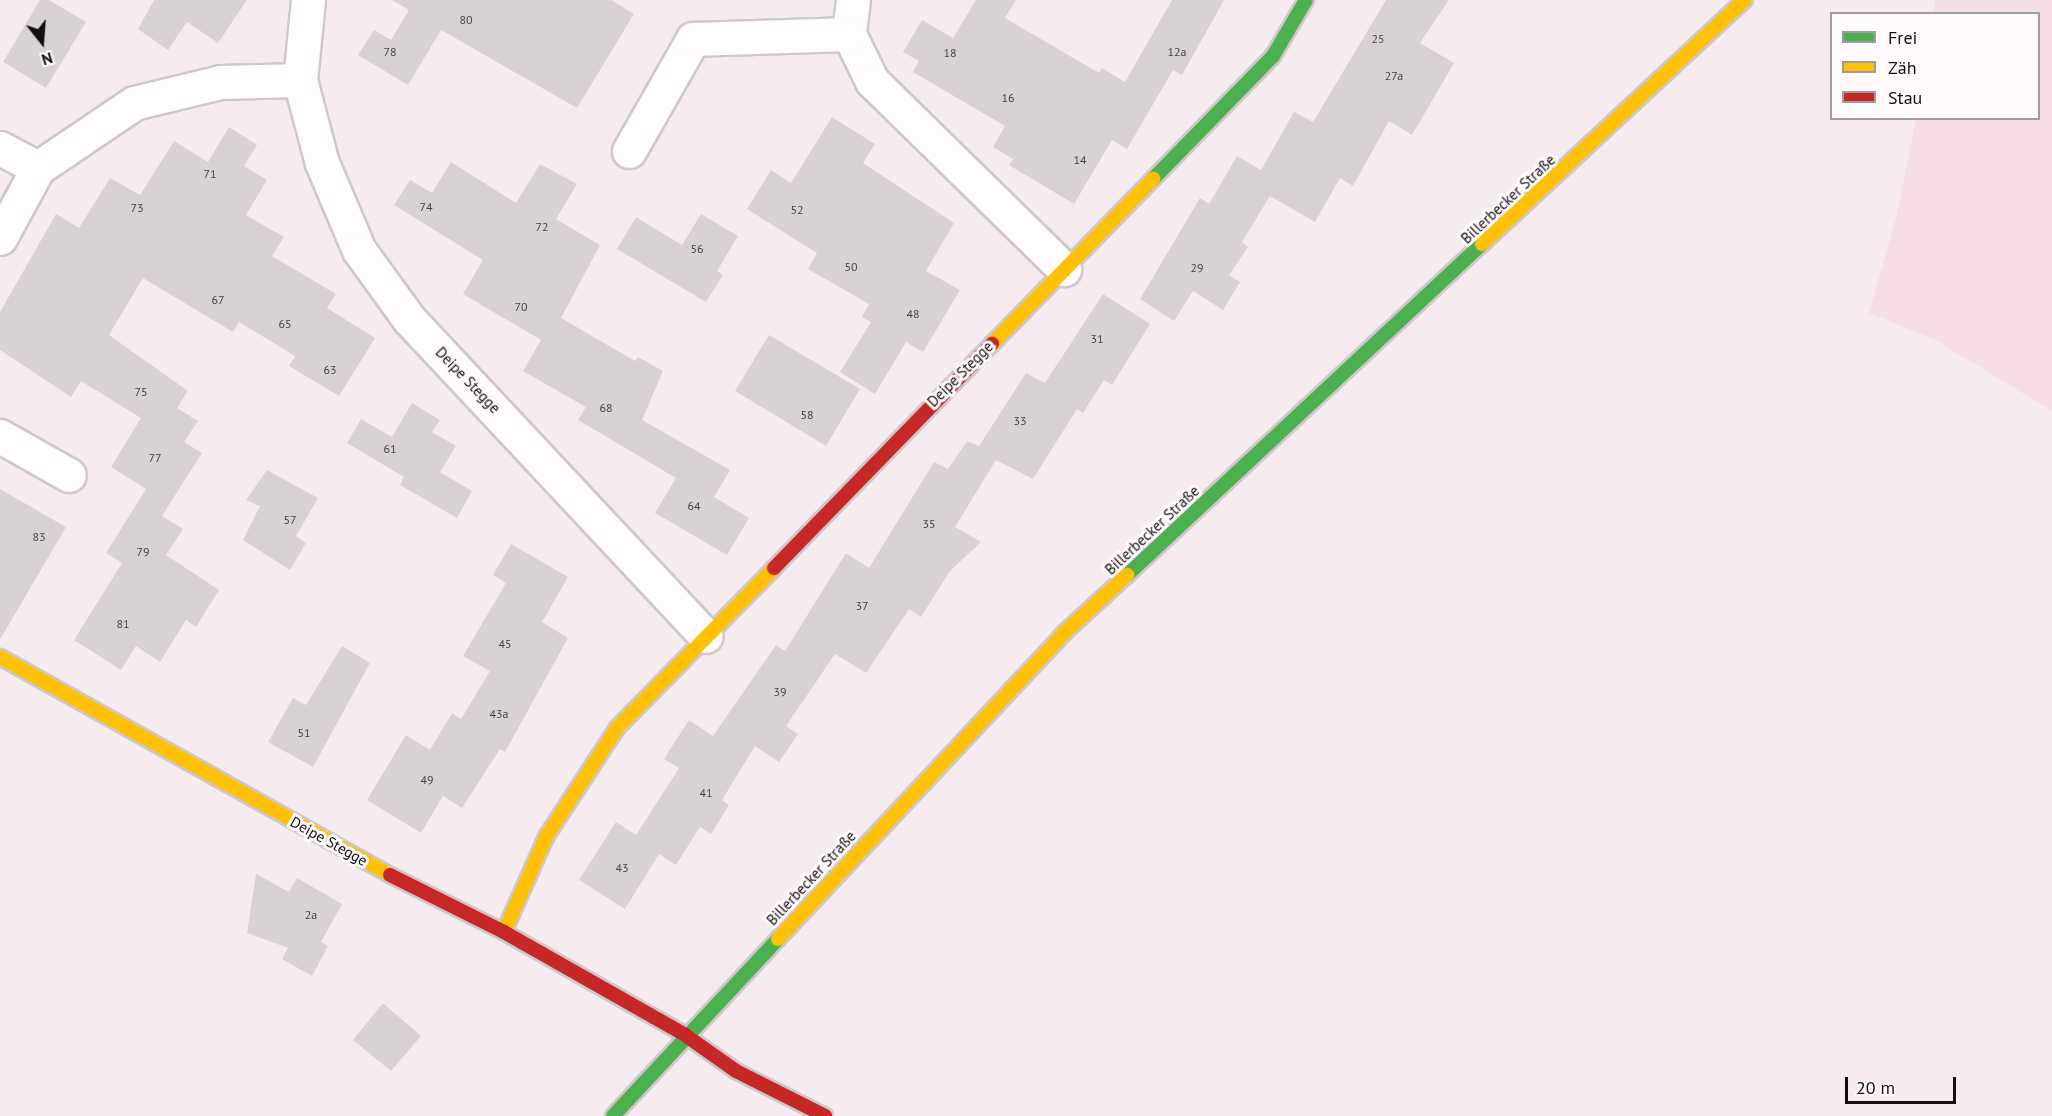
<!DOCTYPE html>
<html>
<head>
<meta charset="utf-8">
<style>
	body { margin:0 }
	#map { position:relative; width:2052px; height:1116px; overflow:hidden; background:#f6ecef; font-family:"PT Sans",sans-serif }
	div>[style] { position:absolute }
	.green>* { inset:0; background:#f7dde4 }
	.building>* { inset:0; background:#d9d2d4 }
	.roads { filter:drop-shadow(2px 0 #cfc8ca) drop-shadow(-2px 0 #cfc8ca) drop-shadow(0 2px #cfc8ca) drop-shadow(0 -2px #cfc8ca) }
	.street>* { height:33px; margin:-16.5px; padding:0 16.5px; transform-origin:16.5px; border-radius:16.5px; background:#fefcfd }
	.fast>* { height:14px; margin:-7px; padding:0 7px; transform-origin:7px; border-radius:7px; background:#4caf50 }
	.slow>* { height:14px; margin:-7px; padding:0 7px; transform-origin:7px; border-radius:7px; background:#ffc107 }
	.jam>* { height:14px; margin:-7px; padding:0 7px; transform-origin:7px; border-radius:7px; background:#c62828 }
	span { translate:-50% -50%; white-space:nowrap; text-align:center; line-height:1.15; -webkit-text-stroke:6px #fefafb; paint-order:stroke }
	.number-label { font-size:12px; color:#484244 }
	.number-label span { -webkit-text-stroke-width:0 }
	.street-label { font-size:15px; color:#140e10 }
	.legend { position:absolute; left:1830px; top:12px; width:210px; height:108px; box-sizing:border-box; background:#fefafb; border:2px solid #a09c9d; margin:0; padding:8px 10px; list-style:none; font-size:18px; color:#140e10 }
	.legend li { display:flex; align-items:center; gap:12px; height:30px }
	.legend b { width:30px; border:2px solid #a09c9d }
	.north { position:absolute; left:12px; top:12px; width:60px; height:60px; -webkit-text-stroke:4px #fefafb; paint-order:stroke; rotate:163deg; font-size:16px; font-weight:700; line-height:24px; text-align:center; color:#140e10 }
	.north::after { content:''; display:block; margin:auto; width:21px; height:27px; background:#140e10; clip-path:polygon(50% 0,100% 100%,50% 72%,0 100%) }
	.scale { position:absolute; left:1845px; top:1077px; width:111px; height:27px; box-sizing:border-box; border:3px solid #140e10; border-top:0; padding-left:8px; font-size:18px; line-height:21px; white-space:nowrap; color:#140e10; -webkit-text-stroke:4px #fefafb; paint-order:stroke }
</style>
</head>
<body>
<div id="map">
	<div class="green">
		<i style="clip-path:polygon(1935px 0,2052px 0,2052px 411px,1933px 339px,1869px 313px,1896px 218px,1916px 119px,2038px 118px,2038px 14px,1933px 13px)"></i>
	</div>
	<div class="building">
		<i style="clip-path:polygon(40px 0,49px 0,86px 22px,46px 88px,3px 62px)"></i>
		<i style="clip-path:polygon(154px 0,247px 0,218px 43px,187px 22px,168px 50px,138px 29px)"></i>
		<i style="clip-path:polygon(392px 0,611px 0,634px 14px,577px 108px,441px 30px,408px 85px,358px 55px,374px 30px,391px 40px,409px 10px)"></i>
		<i style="clip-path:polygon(976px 0,1016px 0,1005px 18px,1099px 73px,1102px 68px,1125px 82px,1172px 0,1224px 0,1182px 75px,1173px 70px,1127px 149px,1112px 140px,1074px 204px,1009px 165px,1013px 159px,993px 147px,1005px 126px,913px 72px,919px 61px,903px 52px,922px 20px,953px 38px)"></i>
		<i style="clip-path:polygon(1386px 0,1449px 0,1420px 43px,1454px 63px,1412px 135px,1389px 121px,1353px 186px,1340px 178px,1315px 222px,1270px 196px,1242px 242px,1248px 247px,1229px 275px,1240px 282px,1223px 310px,1193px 291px,1174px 321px,1140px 299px,1200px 198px,1209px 204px,1237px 156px,1261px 170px,1294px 112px,1313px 122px)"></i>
		<i style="clip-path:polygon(832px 117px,875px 144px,863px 163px,954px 223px,926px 271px,960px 290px,923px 352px,906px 342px,875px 394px,840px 372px,871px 322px,862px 317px,869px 304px,808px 269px,817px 253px,747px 209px,771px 170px,791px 183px)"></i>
		<i style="clip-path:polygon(229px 127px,257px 145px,244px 166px,267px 180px,246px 215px,284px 237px,272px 256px,336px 294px,327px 308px,375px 338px,339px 396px,289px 366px,295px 356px,239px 322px,233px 332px,143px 278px,109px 335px,188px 391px,177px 408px,198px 421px,184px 442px,202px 453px,162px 516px,183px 529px,166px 555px,219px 590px,196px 627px,186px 620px,160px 662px,136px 646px,121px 670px,74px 640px,122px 563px,106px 553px,146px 489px,111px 467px,141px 418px,81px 381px,71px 397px,0 350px,0 312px,56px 214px,79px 228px,110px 178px,140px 195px,174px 141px,208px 162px)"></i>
		<i style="clip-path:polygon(451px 162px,516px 203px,540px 164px,577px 184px,556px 219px,600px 245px,561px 318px,635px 361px,638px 357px,663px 371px,642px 420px,730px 470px,714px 497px,749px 518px,727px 555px,655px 513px,676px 478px,578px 420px,586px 407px,523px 371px,541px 340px,463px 294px,483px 260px,394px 205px,410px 180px,432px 193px)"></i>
		<i style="clip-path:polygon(701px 214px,738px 236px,717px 271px,723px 275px,706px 302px,617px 249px,636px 217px,682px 245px)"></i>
		<i style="clip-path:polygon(1103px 294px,1150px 324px,1112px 385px,1104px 380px,1083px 413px,1077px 409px,1033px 479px,996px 460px,955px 527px,981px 542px,950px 571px,921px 617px,909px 609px,866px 673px,835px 654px,786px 726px,798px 734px,779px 762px,755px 746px,722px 800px,729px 805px,711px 834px,700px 827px,676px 865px,659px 854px,625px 909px,579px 880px,616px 822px,636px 835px,679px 768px,664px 759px,689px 720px,713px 736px,776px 645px,785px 651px,846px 553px,869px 568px,934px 462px,948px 469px,967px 441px,979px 446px,1026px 373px,1045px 383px)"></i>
		<i style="clip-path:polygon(769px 335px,860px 389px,826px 446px,735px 391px)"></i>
		<i style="clip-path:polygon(412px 403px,440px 420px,432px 432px,456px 446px,440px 472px,472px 491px,457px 518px,400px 485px,404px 477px,347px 443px,361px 419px,392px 437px)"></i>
		<i style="clip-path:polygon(267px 470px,318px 498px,296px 536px,306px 543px,290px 570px,243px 540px,260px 506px,246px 500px)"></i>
		<i style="clip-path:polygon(0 489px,66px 527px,1px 638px,0 638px)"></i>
		<i style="clip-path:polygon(511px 544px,568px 577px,542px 622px,568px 638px,505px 752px,500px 749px,462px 808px,443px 796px,421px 833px,367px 800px,406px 735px,430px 750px,452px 713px,461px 719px,490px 671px,463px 656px,506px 583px,493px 575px)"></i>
		<i style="clip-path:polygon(342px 646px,370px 663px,313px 767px,268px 742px,293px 698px,306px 705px)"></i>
		<i style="clip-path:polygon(256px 874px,289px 892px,297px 878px,342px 904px,321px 942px,328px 946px,312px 976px,282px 959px,288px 948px,247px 933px)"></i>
		<i style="clip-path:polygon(383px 1003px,421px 1036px,391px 1071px,353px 1040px)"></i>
	</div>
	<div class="roads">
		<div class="street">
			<i style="left:308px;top:0;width:80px;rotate:95.7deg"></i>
			<i style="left:300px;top:80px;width:86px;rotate:75.2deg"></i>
			<i style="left:322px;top:163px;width:95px;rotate:67deg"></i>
			<i style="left:359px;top:250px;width:85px;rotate:54.1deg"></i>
			<i style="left:409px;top:319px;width:434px;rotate:46.9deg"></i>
			<i style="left:853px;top:0;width:34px;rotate:97deg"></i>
			<i style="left:849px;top:34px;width:52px;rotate:63.9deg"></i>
			<i style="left:872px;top:81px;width:269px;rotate:44.4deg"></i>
			<i style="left:0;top:148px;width:43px;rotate:27.8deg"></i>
			<i style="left:629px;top:151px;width:129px;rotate:-60.3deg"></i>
			<i style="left:693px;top:39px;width:156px;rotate:-1.8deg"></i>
			<i style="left:0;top:238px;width:80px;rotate:-61.5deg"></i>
			<i style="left:38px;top:168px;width:116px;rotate:-34.1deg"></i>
			<i style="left:134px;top:103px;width:89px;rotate:-13.6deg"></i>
			<i style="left:221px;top:82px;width:79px;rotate:-1.5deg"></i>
			<i style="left:0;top:436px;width:79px;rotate:29.5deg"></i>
		</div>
		<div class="fast">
			<i style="left:1153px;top:179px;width:172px;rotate:-45.7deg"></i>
			<i style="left:1273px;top:56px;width:65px;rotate:-59.5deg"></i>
			<i style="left:1127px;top:575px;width:485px;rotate:-43deg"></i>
			<i style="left:613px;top:1116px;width:242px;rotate:-47deg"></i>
		</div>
		<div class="slow">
			<i style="left:1482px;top:244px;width:359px;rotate:-42.9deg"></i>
			<i style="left:992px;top:344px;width:231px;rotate:-45.7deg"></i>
			<i style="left:0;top:657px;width:447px;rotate:29.2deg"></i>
			<i style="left:504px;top:932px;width:104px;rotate:-66.1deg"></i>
			<i style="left:546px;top:837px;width:130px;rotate:-56.9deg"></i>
			<i style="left:617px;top:728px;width:224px;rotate:-45.5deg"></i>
			<i style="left:778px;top:939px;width:419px;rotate:-46.9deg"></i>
			<i style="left:1064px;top:633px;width:86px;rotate:-42.6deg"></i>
		</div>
		<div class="jam">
			<i style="left:774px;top:568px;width:313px;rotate:-45.8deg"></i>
			<i style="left:390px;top:875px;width:127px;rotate:26.6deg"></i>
			<i style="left:504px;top:932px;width:208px;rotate:29.6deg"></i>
			<i style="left:685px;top:1035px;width:62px;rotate:35.2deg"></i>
			<i style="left:736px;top:1071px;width:100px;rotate:26.8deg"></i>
		</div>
	</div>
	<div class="number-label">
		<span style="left:466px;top:20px">80</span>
		<span style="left:1378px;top:39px">25</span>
		<span style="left:390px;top:52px">78</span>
		<span style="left:1177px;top:52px">12a</span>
		<span style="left:950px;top:53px">18</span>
		<span style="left:1394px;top:76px">27a</span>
		<span style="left:1008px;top:98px">16</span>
		<span style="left:1080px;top:160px">14</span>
		<span style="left:210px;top:174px">71</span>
		<span style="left:426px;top:207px">74</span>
		<span style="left:137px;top:208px">73</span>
		<span style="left:797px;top:210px">52</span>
		<span style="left:542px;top:227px">72</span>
		<span style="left:697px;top:249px">56</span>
		<span style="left:851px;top:267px">50</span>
		<span style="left:1197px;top:268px">29</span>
		<span style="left:218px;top:300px">67</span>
		<span style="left:521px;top:307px">70</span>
		<span style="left:913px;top:314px">48</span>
		<span style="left:285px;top:324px">65</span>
		<span style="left:1097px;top:339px">31</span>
		<span style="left:330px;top:370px">63</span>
		<span style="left:141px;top:392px">75</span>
		<span style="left:606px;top:408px">68</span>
		<span style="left:807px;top:415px">58</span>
		<span style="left:1020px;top:421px">33</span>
		<span style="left:390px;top:449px">61</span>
		<span style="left:155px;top:458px">77</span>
		<span style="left:694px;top:506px">64</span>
		<span style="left:290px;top:520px">57</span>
		<span style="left:929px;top:524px">35</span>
		<span style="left:39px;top:537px">83</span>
		<span style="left:143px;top:552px">79</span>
		<span style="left:862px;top:606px">37</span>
		<span style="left:123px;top:624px">81</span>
		<span style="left:505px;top:644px">45</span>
		<span style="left:780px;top:692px">39</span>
		<span style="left:499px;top:714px">43a</span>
		<span style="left:304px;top:733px">51</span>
		<span style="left:427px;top:780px">49</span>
		<span style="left:706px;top:793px">41</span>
		<span style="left:622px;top:868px">43</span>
		<span style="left:311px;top:915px">2a</span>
	</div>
	<div class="street-label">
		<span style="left:1508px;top:199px;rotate:-43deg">Billerbecker Straße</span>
		<span style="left:960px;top:374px;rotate:-45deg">Deipe Stegge</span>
		<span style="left:468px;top:380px;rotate:46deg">Deipe Stegge</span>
		<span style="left:1152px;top:530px;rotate:-43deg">Billerbecker Straße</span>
		<span style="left:329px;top:841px;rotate:29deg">Deipe Stegge</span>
		<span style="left:811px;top:878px;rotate:-47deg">Billerbecker Straße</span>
	</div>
	<ul class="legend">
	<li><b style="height:8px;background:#4caf50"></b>Frei</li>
	<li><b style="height:8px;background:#ffc107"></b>Zäh</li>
	<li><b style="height:8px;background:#c62828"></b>Stau</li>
	</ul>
	<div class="north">N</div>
	<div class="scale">20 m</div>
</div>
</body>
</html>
